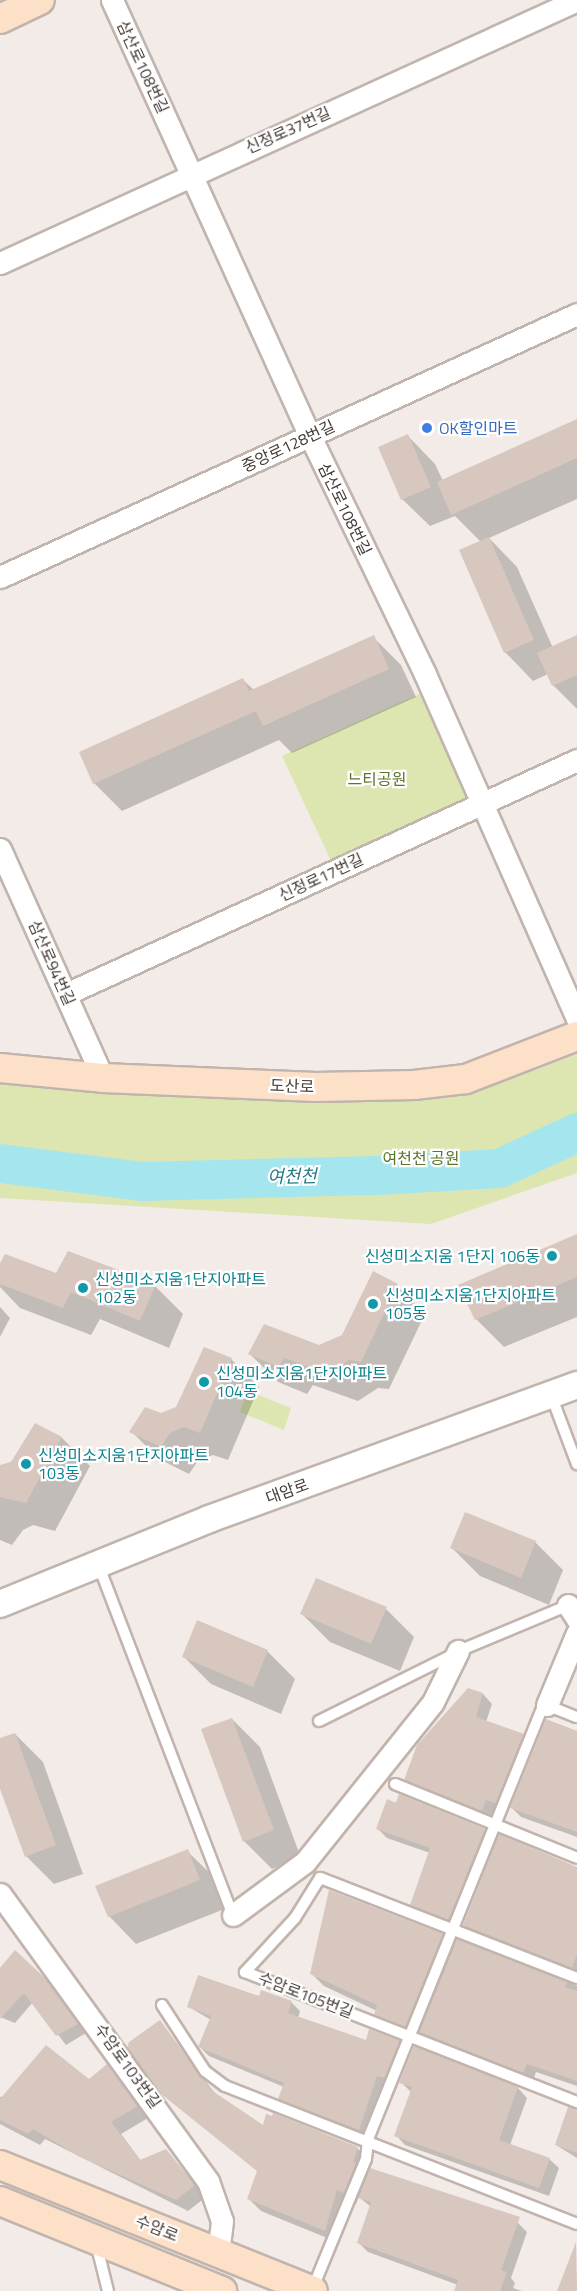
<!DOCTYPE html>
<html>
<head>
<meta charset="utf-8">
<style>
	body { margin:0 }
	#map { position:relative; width:577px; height:2291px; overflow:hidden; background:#f3ebe7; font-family:"Titillium Web","Noto Sans KR",sans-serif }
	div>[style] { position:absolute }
	.green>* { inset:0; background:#dde6b1 }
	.shadow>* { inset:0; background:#0003 }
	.river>* { height:39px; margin:-19.5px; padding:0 19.5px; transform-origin:19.5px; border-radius:19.5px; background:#a5e5ed }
	.building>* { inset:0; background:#d7c7bf }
	.roads { filter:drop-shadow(2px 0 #c1b4ad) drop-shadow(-2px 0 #c1b4ad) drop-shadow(0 2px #c1b4ad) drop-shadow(0 -2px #c1b4ad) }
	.service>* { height:10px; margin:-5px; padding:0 5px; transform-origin:5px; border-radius:5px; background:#fff }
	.minor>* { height:21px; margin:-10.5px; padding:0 10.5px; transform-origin:10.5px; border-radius:10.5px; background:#fff }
	.tertiary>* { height:26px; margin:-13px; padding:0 13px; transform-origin:13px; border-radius:13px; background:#fff }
	.secondary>* { height:28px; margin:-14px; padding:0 14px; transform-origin:14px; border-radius:14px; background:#fce0c7 }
	.dots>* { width:16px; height:16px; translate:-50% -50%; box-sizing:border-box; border:3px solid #fff; border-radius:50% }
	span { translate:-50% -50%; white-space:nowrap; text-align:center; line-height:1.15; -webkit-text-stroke:4.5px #fff; paint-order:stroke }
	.street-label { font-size:16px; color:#453b36 }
	.shop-label { font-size:16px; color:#366cbe }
	.left { translate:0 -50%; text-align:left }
	.park-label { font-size:16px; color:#5d752b }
	.culture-label { font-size:16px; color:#0d838f }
	.right { translate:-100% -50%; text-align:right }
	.water-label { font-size:18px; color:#2a7b86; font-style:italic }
</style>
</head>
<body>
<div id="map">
	<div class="green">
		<i style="clip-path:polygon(421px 693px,471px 802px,333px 865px,282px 756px)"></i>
		<i style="clip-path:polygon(577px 1054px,577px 1173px,431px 1224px,0 1198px,0 1084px,68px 1089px,465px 1087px,536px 1070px)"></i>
		<i style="clip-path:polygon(248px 1391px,291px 1408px,284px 1430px,240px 1412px)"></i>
	</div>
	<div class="shadow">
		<i style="clip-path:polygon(577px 421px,577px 499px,489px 538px,517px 567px,553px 648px,577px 637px,577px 709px,553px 685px,548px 674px,533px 681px,505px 652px,481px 542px,455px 516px,430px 526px,402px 499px,408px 436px,435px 464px,443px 481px)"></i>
		<i style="clip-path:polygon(373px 637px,401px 665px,416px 697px,292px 753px,279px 740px,122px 811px,94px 783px,243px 680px,254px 690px)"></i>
		<i style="clip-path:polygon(577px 1236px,577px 1317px,504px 1347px,476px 1319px)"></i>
		<i style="clip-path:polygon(0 1266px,155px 1286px,183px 1314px,169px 1348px,100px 1319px,91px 1335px,20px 1308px,0 1287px)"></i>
		<i style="clip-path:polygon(397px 1286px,425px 1314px,389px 1389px,378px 1388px,358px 1401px,313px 1385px,307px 1394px,278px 1382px,250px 1354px,319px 1346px,344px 1336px)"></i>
		<i style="clip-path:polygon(0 1307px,10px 1318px,0 1337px)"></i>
		<i style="clip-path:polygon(231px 1359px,259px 1387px,228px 1460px,213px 1455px,198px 1461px,189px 1474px,159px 1459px,131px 1431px,177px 1408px)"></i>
		<i style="clip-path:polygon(62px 1438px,90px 1466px,55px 1531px,33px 1525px,23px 1530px,12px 1545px,0 1540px,0 1467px)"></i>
		<i style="clip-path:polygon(535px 1542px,563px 1570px,549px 1605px,480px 1576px,452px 1548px)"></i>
		<i style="clip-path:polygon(386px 1609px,414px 1637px,400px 1671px,330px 1642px,302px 1614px)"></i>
		<i style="clip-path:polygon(267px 1651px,295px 1679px,281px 1714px,211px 1684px,183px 1656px)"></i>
		<i style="clip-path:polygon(468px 1690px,483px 1694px,492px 1704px,486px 1722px,523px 1735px,532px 1744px,505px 1812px,495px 1808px,491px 1819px,415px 1789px,406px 1779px)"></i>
		<i style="clip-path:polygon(232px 1719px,260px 1747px,301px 1858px,272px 1869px,244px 1841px)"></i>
		<i style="clip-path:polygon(577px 1733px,577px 1837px,521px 1817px,512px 1808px)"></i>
		<i style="clip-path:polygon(15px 1734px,43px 1762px,83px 1874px,54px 1884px,26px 1856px,0 1785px,0 1740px)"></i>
		<i style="clip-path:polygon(400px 1796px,485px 1830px,494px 1839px,458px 1928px,421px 1914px,412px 1905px,430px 1853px,387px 1838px,378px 1829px)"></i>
		<i style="clip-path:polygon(187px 1851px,215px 1878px,227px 1908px,136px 1944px,109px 1916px)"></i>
		<i style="clip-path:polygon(577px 1869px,577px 1975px,474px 1934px,464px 1925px)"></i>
		<i style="clip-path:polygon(442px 1935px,455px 1948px,458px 1941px,577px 1986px,577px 2086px,536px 2072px,533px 2081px,430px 2041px,420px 2031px,417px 2038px,388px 2026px,377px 2011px,324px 1986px,312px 1974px)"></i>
		<i style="clip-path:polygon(15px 1952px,55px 1990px,86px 2033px,66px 2045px,33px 2002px,15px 2023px,0 2017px,0 1970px)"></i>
		<i style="clip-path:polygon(260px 1998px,291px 2002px,300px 2011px,298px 2018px,367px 2042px,399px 2042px,408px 2051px,368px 2138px,289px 2108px,280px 2098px,284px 2087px,209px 2056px,200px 2047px,211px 2020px,189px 2007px)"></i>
		<i style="clip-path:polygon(160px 2022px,217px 2096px,264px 2128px,357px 2148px,369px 2161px,365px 2174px,368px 2177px,518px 2223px,527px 2232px,511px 2278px,515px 2283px,513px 2288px,522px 2291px,460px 2291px,458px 2285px,368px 2252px,358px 2242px,371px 2207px,359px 2197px,356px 2204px,349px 2201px,337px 2242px,261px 2211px,249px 2199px,258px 2172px)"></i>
		<i style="clip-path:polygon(415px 2048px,518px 2088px,527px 2098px,510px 2145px,549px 2159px,559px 2168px,549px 2196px,405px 2145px,396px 2135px,411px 2092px,401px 2082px)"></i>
		<i style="clip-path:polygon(107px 2066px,148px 2118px,121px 2134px,141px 2161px,166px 2151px,206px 2197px,188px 2211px,45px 2139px,40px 2145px,0 2124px,0 2097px,89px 2081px)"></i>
		<i style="clip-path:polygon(577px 2121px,577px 2158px,556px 2145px)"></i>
		<i style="clip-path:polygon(575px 2246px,577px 2291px,558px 2291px)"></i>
	</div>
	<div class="river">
		<i style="left:0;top:1163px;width:144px;rotate:7.2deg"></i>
		<i style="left:143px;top:1181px;width:234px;rotate:-1.5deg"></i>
		<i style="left:377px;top:1175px;width:122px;rotate:-3.3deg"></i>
		<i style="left:499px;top:1168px;width:86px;rotate:-24.8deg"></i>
	</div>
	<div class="building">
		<i style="clip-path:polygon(577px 419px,577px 458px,451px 515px,437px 482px)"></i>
		<i style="clip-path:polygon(408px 434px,431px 487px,401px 500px,378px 447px)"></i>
		<i style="clip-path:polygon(489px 537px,534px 640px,504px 653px,459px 550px)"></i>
		<i style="clip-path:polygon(374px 635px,389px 669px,263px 726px,256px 711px,93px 784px,79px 752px,243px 678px,249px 691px)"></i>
		<i style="clip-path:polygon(577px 635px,577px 675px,552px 686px,537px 653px)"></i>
		<i style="clip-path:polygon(577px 1234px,577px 1277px,475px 1320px,458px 1285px)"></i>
		<i style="clip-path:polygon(68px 1251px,156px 1284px,140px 1321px,71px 1292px,63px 1308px,0 1284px,0 1263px,5px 1254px,56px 1273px)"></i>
		<i style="clip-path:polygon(373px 1271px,398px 1284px,361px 1362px,349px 1360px,329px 1374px,284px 1358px,279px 1367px,248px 1354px,264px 1324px,319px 1345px,342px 1335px)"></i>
		<i style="clip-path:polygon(204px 1347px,232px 1358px,200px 1433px,184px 1427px,170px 1433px,161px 1447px,129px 1432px,145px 1407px,161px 1413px,176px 1407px)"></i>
		<i style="clip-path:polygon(35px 1423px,62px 1437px,26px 1503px,0 1497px,0 1465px,11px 1462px)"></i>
		<i style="clip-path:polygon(465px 1512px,536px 1541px,521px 1578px,450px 1548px)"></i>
		<i style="clip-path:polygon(316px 1578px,387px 1607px,371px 1644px,300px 1614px)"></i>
		<i style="clip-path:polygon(197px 1620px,268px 1650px,253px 1687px,182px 1657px)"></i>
		<i style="clip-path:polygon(468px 1688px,483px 1693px,476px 1717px,524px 1734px,496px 1803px,486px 1800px,482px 1811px,404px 1780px,417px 1745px)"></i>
		<i style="clip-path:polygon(232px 1718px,274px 1830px,243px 1842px,201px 1729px)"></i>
		<i style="clip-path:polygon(546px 1719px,577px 1731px,577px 1832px,510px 1808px)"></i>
		<i style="clip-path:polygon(15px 1733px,56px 1845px,25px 1857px,0 1789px,0 1738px)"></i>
		<i style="clip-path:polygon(399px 1794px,485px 1829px,449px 1920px,410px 1905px,430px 1848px,376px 1829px,387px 1799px,396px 1803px)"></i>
		<i style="clip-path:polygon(499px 1834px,577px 1867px,577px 1954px,572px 1968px,463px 1925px)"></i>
		<i style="clip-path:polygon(188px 1849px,200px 1880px,108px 1917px,95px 1886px)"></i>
		<i style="clip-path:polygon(329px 1890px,443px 1934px,405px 2027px,374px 2015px,377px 2005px,310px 1974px)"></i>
		<i style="clip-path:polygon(457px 1939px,567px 1982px,565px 1987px,577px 1991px,577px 2081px,527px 2064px,523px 2073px,419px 2032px)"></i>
		<i style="clip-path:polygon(15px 1950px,46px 1979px,78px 2024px,56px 2036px,24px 1993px,0 2019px,0 1968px)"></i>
		<i style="clip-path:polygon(198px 1975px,259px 1996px,261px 1990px,292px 2001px,288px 2013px,366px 2040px,369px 2029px,400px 2041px,385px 2078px,377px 2076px,359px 2130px,278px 2099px,284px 2083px,198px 2047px,211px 2016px,187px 2007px)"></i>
		<i style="clip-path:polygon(160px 2020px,211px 2090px,263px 2125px,266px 2114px,272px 2116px,273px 2113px,358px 2147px,353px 2162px,356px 2163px,344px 2193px,337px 2190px,325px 2231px,247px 2199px,257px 2171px,160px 2093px,127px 2048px,129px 2042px)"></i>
		<i style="clip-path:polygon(46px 2045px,89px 2079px,107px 2064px,138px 2106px,111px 2122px,140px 2160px,166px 2149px,195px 2185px,176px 2200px,80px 2157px,33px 2129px,28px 2134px,0 2120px,0 2099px)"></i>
		<i style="clip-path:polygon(414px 2046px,518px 2087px,499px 2140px,550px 2158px,539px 2188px,394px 2136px,412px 2087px,399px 2083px)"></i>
		<i style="clip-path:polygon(568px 2107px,577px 2109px,577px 2153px,555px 2145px)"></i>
		<i style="clip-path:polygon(370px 2168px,520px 2217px,501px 2270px,507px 2272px,500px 2291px,454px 2291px,458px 2280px,357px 2243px,371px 2202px,358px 2198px)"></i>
		<i style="clip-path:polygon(576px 2242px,577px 2291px,557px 2291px)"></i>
	</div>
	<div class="roads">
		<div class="service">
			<i style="left:551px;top:1395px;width:74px;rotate:69.4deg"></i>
			<i style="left:98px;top:1564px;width:376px;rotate:69deg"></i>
			<i style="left:319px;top:1721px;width:164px;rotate:-26.4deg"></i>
			<i style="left:466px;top:1648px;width:114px;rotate:-22.7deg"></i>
			<i style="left:395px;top:1784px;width:196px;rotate:22.1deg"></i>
			<i style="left:577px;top:1978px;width:276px;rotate:-158.7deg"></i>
			<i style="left:320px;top:1878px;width:47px;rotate:122deg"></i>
			<i style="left:295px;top:1918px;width:74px;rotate:132.8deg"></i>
			<i style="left:245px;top:1972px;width:357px;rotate:21.4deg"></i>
			<i style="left:162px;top:2005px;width:79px;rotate:56.9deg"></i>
			<i style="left:205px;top:2071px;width:25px;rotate:37deg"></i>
			<i style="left:225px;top:2086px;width:378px;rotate:21.4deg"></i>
			<i style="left:96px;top:2243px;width:49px;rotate:76deg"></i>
			<i style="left:312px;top:2290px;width:142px;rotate:-67.6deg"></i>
			<i style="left:366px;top:2159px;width:20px;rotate:-84deg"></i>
			<i style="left:368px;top:2139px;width:469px;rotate:-68deg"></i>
			<i style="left:544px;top:1704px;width:35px;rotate:22deg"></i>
		</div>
		<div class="minor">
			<i style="left:112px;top:0;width:479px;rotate:65.6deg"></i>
			<i style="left:310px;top:436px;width:264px;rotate:64.2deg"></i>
			<i style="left:425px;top:674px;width:376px;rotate:66.2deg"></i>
			<i style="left:0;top:263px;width:634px;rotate:-24.5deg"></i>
			<i style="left:0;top:577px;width:634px;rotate:-24.5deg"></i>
			<i style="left:0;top:849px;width:251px;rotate:65.8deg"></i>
			<i style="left:66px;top:994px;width:562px;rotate:-24.6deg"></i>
			<i style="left:568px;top:1605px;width:17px;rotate:57deg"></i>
			<i style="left:547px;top:1705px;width:78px;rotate:-67.4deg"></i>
			<i style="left:0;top:1894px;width:354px;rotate:54.1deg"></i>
			<i style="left:208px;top:2181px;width:42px;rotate:70.7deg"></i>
			<i style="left:222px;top:2221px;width:31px;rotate:97deg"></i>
			<i style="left:233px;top:1915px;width:89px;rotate:-36.4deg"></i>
			<i style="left:305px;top:1862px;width:205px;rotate:-51.3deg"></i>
			<i style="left:433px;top:1702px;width:57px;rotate:-63.9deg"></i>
		</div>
		<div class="tertiary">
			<i style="left:0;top:1604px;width:226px;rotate:-22.1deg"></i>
			<i style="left:209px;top:1519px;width:392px;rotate:-20deg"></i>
		</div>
		<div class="secondary">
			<i style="left:0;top:19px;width:44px;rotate:-25.4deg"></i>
			<i style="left:0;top:1068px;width:103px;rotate:5.5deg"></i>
			<i style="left:103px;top:1078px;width:213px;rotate:2.4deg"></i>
			<i style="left:316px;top:1087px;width:98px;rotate:-1.2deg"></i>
			<i style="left:414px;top:1085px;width:52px;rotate:-6.6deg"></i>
			<i style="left:466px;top:1079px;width:119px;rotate:-21.2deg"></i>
			<i style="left:0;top:2165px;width:337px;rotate:21.9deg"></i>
			<i style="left:0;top:2201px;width:240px;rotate:22.1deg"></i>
		</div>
	</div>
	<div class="dots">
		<i style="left:427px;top:428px;background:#3f7fe0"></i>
		<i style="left:552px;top:1256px;background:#0f9aa8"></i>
		<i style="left:83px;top:1288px;background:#0f9aa8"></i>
		<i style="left:373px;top:1304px;background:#0f9aa8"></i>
		<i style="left:204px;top:1382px;background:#0f9aa8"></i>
		<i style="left:26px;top:1464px;background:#0f9aa8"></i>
	</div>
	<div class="street-label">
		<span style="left:143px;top:67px;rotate:65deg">삼산로108번길</span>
		<span style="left:288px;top:130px;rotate:-24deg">신정로37번길</span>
		<span style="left:288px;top:446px;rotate:-25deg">중앙로128번길</span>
		<span style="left:345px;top:509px;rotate:64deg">삼산로108번길</span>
		<span style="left:321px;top:877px;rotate:-25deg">신정로17번길</span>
		<span style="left:52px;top:963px;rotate:66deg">삼산로94번길</span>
		<span style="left:292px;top:1086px;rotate:2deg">도산로</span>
		<span style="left:287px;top:1491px;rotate:-20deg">대암로</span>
		<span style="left:306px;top:1995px;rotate:21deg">수암로105번길</span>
		<span style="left:128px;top:2066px;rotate:54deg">수암로103번길</span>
		<span style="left:157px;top:2228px;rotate:22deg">수암로</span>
	</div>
	<div class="shop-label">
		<span class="left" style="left:439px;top:428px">OK할인마트</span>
	</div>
	<div class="park-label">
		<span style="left:377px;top:779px">느티공원</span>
		<span style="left:421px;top:1158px">여천천 공원</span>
	</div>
	<div class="culture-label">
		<span class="right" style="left:540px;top:1256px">신성미소지움 1단지 106동</span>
		<span class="left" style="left:95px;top:1288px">신성미소지움1단지아파트<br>102동</span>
		<span class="left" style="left:385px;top:1304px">신성미소지움1단지아파트<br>105동</span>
		<span class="left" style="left:216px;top:1382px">신성미소지움1단지아파트<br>104동</span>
		<span class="left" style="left:38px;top:1464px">신성미소지움1단지아파트<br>103동</span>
	</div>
	<div class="water-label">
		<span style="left:292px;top:1177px;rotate:-1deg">여천천</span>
	</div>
</div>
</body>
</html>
